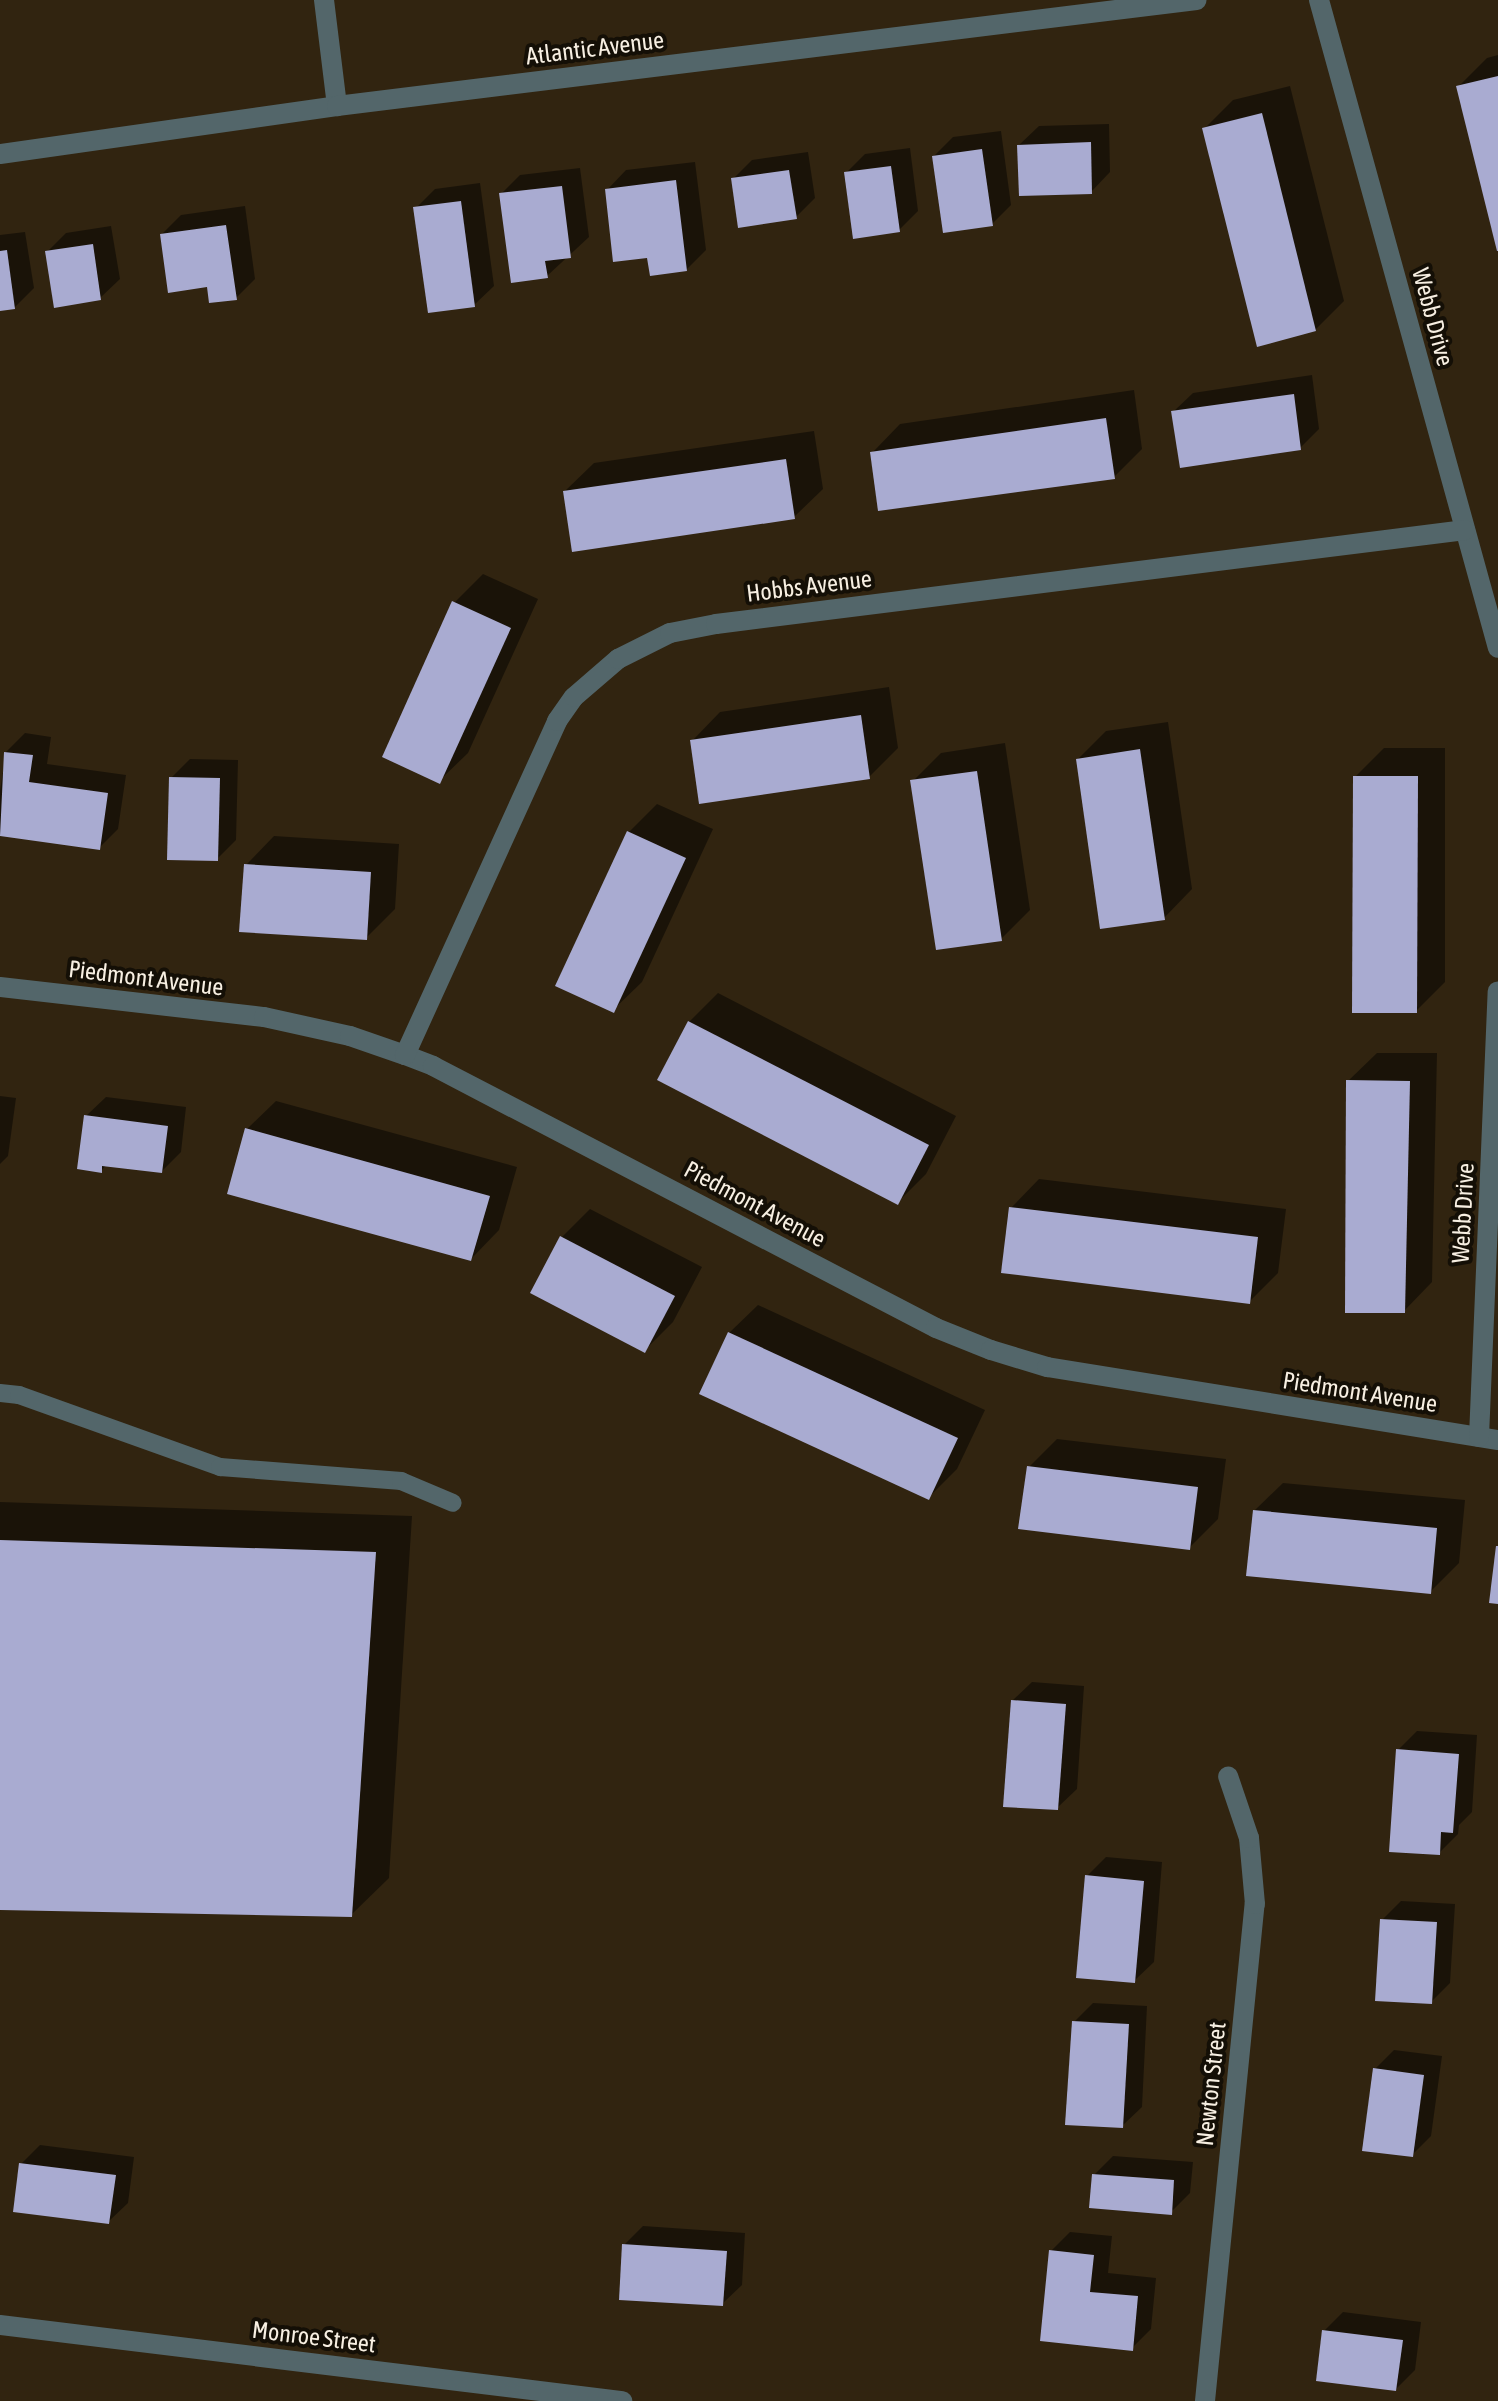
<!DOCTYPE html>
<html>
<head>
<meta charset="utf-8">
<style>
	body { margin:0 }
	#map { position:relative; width:1498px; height:2401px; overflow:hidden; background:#312410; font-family:"Asap Condensed",sans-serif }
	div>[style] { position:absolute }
	.shadow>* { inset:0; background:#0007 }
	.building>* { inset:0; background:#a9abd1 }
	.service>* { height:18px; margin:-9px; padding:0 9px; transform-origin:9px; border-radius:9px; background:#53666a }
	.minor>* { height:20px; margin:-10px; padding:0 10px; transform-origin:10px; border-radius:10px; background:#53666a }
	span { translate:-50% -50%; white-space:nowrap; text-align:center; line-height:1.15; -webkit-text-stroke:8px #140f06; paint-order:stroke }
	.street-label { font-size:24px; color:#f7efe2 }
</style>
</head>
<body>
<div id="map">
	<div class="shadow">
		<i style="clip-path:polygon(1498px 55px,1498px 247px,1458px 87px,1487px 58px)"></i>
		<i style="clip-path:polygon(1290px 86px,1344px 301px,1315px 330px,1205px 128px,1233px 100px)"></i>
		<i style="clip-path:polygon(1109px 124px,1110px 172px,1091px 192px,1019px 145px,1039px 126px)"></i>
		<i style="clip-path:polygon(1001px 131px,1011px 205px,992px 224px,934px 156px,953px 137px)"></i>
		<i style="clip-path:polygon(910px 148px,918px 211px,899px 230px,846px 173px,865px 154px)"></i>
		<i style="clip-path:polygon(808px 152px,815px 198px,796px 217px,733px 179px,752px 160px)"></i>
		<i style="clip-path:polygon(695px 162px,706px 250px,687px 269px,649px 256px,607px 190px,626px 170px)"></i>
		<i style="clip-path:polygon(580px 168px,589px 237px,547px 276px,501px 194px,520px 175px)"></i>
		<i style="clip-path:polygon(480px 183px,494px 286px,474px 305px,416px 208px,435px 189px)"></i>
		<i style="clip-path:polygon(245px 206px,255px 279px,236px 298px,209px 285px,162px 234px,181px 215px)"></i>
		<i style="clip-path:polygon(111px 226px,120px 279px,100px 298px,47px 252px,66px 233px)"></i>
		<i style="clip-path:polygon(25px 232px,34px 288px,15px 307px,0 309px,0 235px)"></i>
		<i style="clip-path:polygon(1312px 375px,1319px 429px,1300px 448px,1173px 412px,1193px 393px)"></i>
		<i style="clip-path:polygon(1134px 390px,1142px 449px,1114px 477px,872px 453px,900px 424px)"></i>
		<i style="clip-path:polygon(814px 431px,823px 489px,794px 517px,565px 491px,594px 463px)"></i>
		<i style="clip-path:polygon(483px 574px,538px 599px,468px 753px,439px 781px,454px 603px)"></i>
		<i style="clip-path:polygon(889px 687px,898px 748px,869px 777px,692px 741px,720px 712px)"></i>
		<i style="clip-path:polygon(1168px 722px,1192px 889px,1164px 918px,1078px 759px,1106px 731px)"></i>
		<i style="clip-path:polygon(25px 733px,51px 737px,47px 764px,126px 775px,118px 829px,99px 848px,0 834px,0 791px,6px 752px)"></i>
		<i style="clip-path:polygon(1005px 743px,1030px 910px,1001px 939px,913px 781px,941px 753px)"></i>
		<i style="clip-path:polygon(1384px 748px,1445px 748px,1445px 982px,1416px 1011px,1355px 777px)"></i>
		<i style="clip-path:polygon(190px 759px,238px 760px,236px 840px,217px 859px,171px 778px)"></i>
		<i style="clip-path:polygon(657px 804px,713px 829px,642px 982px,613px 1010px,629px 832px)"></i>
		<i style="clip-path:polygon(274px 836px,399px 844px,395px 909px,366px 938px,246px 865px)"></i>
		<i style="clip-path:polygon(718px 993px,956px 1116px,926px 1174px,898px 1202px,689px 1022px)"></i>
		<i style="clip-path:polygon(1377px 1053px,1437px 1053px,1432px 1282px,1404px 1311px,1348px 1081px)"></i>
		<i style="clip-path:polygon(0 1096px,16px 1098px,8px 1156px,0 1164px)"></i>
		<i style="clip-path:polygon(106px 1097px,186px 1107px,181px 1152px,162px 1171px,107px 1164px,101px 1171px,86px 1116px)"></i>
		<i style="clip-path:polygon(276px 1101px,517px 1167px,499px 1230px,471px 1259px,247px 1129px)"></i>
		<i style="clip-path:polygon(1039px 1179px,1286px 1209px,1278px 1273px,1249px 1302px,1011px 1208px)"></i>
		<i style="clip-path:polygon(590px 1209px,702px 1267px,673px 1322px,645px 1350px,533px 1292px,562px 1237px)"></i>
		<i style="clip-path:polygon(758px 1305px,985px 1410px,957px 1469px,928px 1498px,729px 1333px)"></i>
		<i style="clip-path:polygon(1057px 1439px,1226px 1459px,1218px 1519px,1189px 1548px,1029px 1467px)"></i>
		<i style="clip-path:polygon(1283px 1483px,1465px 1500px,1459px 1563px,1430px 1592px,1254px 1511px)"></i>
		<i style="clip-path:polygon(0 1502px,412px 1516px,389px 1878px,351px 1915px,0 1908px)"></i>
		<i style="clip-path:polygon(1032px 1682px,1084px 1686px,1077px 1789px,1057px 1808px,1012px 1701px)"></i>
		<i style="clip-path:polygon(1417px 1731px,1477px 1735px,1472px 1812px,1459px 1825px,1458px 1834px,1439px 1853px,1398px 1750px)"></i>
		<i style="clip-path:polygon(1106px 1857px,1162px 1862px,1154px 1962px,1134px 1981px,1087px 1876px)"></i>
		<i style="clip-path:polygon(1401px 1901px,1455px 1904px,1450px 1983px,1431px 2002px,1382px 1920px)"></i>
		<i style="clip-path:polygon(1093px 2003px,1147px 2006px,1142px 2107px,1122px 2126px,1074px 2022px)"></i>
		<i style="clip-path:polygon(1394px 2050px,1442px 2056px,1431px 2136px,1412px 2155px,1375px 2069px)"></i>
		<i style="clip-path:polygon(40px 2145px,134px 2157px,128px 2203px,108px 2222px,21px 2164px)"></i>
		<i style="clip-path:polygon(1113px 2156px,1193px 2162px,1190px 2193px,1171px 2212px,1094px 2175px)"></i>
		<i style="clip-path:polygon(643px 2226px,745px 2233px,742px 2285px,722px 2304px,624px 2245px)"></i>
		<i style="clip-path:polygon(1070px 2232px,1112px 2236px,1108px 2273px,1156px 2278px,1151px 2329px,1132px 2348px,1051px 2251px)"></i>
		<i style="clip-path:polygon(1343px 2312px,1421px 2322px,1415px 2370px,1396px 2389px,1324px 2331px)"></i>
	</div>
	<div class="building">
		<i style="clip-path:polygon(1498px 76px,1498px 251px,1497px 251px,1456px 86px)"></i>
		<i style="clip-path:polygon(1262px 113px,1316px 331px,1257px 347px,1202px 128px)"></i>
		<i style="clip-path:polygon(1091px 142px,1092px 194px,1019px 196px,1017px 145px)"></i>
		<i style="clip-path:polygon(982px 149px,993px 226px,943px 233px,932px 156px)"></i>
		<i style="clip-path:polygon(891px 166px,900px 232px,853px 239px,844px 172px)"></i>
		<i style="clip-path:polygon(789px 170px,797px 219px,738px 228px,731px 178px)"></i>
		<i style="clip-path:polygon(676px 180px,687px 271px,650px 276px,647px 258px,613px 262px,605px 189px)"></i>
		<i style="clip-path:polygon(562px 186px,571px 258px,545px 261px,548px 278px,511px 283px,499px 193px)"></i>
		<i style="clip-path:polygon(461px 201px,475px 307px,428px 313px,413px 207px)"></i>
		<i style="clip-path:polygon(226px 225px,237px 300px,209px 303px,207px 287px,168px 293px,160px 234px)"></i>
		<i style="clip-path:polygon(93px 244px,101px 300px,54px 308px,45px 251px)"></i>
		<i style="clip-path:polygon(7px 250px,15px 309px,0 311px,0 251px)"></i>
		<i style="clip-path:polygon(1294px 394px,1301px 450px,1180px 468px,1171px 411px)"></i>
		<i style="clip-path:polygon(1106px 418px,1115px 479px,878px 511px,870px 452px)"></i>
		<i style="clip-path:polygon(786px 459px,795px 519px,572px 552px,563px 491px)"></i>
		<i style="clip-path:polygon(452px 601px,511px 628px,440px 784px,382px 757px)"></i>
		<i style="clip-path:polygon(861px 715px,870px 779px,699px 804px,690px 740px)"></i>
		<i style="clip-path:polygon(1140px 749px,1165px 920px,1100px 929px,1076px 759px)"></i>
		<i style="clip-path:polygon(4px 752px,33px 755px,29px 782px,108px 793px,100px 850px,0 836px)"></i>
		<i style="clip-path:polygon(977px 771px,1002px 941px,936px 950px,910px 780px)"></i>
		<i style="clip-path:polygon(1353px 776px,1418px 776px,1417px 1013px,1352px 1013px)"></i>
		<i style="clip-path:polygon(169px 777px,220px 778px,218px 861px,167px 860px)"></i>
		<i style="clip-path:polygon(627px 831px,686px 858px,614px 1013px,555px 986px)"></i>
		<i style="clip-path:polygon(244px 864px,371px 872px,367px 940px,239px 932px)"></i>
		<i style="clip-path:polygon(688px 1021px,929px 1145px,898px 1205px,657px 1080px)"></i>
		<i style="clip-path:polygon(1346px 1080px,1410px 1081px,1405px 1313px,1345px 1313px)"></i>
		<i style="clip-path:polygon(84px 1115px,168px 1126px,162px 1173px,102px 1166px,102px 1173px,77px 1169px)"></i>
		<i style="clip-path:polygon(245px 1128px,490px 1196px,471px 1261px,227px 1194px)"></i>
		<i style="clip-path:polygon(1009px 1207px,1258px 1237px,1250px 1304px,1001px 1273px)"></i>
		<i style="clip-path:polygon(560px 1236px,675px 1296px,645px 1353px,530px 1293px)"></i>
		<i style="clip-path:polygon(728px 1332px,958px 1438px,929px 1500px,699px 1394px)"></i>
		<i style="clip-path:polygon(1027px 1466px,1198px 1487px,1190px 1550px,1018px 1529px)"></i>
		<i style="clip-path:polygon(1253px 1510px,1437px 1528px,1431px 1594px,1246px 1576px)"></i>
		<i style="clip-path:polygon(0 1540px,376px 1552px,352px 1917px,0 1910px)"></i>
		<i style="clip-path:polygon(1496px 1546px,1498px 1546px,1498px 1604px,1489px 1603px)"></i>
		<i style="clip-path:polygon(1011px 1700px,1066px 1704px,1058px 1810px,1003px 1807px)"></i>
		<i style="clip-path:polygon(1396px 1749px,1459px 1754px,1453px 1833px,1441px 1832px,1440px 1855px,1389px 1852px)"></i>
		<i style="clip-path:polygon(1085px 1875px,1144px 1881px,1135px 1983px,1076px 1978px)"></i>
		<i style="clip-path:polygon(1380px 1919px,1437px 1922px,1432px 2004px,1375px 2001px)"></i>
		<i style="clip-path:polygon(1072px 2021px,1129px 2024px,1123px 2128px,1065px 2125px)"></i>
		<i style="clip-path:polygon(1373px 2068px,1424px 2075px,1413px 2157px,1362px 2151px)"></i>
		<i style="clip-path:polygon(19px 2163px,116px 2175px,109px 2224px,13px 2212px)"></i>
		<i style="clip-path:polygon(1092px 2174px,1174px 2180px,1172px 2215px,1089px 2208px)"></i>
		<i style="clip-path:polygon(622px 2244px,727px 2251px,723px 2306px,619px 2300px)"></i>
		<i style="clip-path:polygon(1049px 2250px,1094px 2255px,1090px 2292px,1138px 2296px,1133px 2351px,1040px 2341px)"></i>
		<i style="clip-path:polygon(1322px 2330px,1403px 2340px,1396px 2391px,1316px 2381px)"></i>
	</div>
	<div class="service">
		<i style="left:0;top:1393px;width:19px;rotate:6deg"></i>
		<i style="left:19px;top:1395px;width:214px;rotate:19.7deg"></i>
		<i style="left:220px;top:1467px;width:182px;rotate:4.4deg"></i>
		<i style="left:401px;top:1481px;width:56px;rotate:22.9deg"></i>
	</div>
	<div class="minor">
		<i style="left:324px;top:0;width:107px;rotate:83deg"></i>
		<i style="left:1319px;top:0;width:672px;rotate:74.56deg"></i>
		<i style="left:0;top:154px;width:340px;rotate:-8.1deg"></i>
		<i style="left:337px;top:106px;width:866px;rotate:-7.03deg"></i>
		<i style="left:0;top:987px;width:266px;rotate:6.5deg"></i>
		<i style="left:264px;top:1017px;width:88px;rotate:12.5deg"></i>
		<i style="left:350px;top:1036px;width:58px;rotate:19.1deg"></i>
		<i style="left:405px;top:1055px;width:30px;rotate:21deg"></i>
		<i style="left:433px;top:1066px;width:567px;rotate:27.51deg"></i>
		<i style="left:936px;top:1328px;width:59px;rotate:21.8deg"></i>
		<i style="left:991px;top:1350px;width:59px;rotate:16.9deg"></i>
		<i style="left:1047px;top:1367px;width:457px;rotate:9.2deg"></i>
		<i style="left:405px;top:1055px;width:367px;rotate:-65.5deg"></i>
		<i style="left:557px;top:721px;width:29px;rotate:-55deg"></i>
		<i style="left:574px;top:697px;width:58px;rotate:-40.8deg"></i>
		<i style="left:618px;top:659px;width:58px;rotate:-26.6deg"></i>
		<i style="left:670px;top:633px;width:47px;rotate:-11.1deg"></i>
		<i style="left:716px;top:624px;width:755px;rotate:-7.15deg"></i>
		<i style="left:1479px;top:1437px;width:446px;rotate:-87.6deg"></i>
		<i style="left:0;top:2325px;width:627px;rotate:6.97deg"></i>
		<i style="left:1205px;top:2401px;width:500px;rotate:-84.3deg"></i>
		<i style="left:1255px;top:1904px;width:66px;rotate:-95.2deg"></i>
		<i style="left:1249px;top:1838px;width:65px;rotate:-108.7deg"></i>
	</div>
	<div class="street-label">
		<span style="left:595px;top:48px;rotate:-7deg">Atlantic Avenue</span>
		<span style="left:1433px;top:317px;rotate:75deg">Webb Drive</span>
		<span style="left:809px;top:586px;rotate:-7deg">Hobbs Avenue</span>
		<span style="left:146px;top:978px;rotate:7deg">Piedmont Avenue</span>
		<span style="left:755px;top:1204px;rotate:28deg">Piedmont Avenue</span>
		<span style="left:1463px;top:1213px;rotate:-87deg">Webb Drive</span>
		<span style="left:1360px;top:1392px;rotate:9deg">Piedmont Avenue</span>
		<span style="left:1211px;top:2084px;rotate:-84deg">Newton Street</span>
		<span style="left:314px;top:2337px;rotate:7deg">Monroe Street</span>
	</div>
</div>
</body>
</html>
